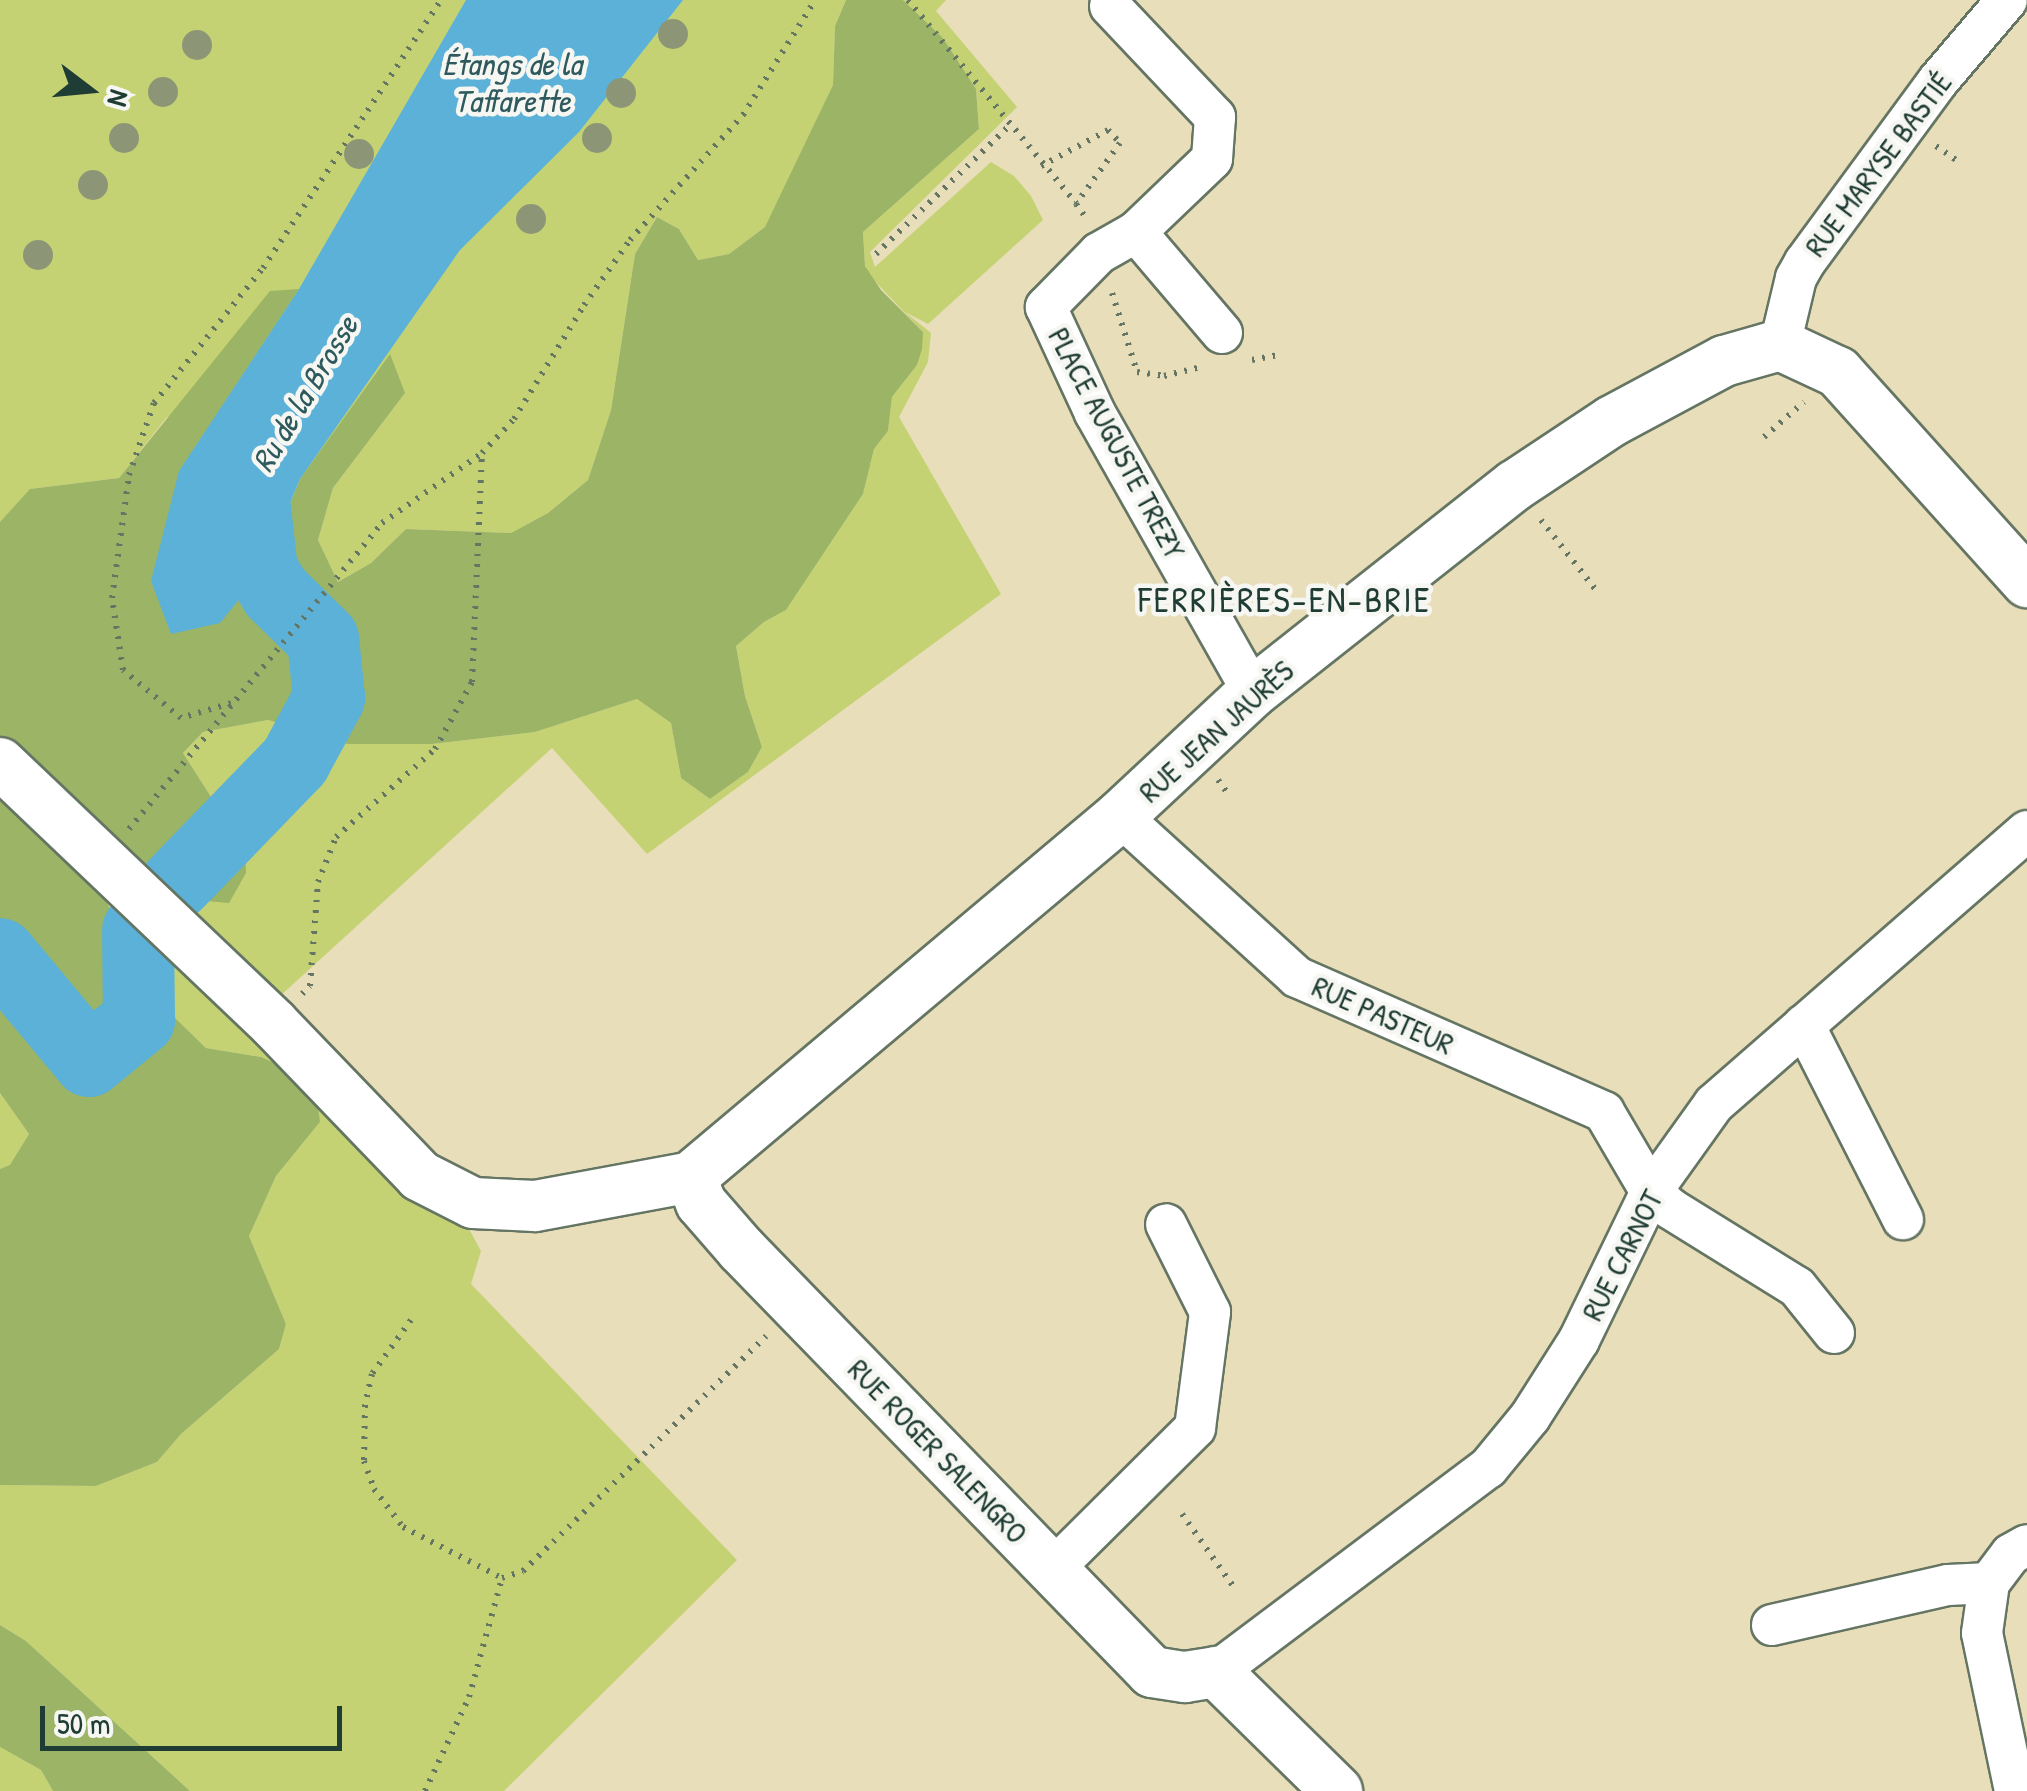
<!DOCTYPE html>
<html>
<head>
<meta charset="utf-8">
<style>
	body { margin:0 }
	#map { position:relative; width:2027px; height:1791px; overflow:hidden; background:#e8deb9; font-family:"Patrick Hand",sans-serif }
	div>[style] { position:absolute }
	.green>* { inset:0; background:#c4d273 }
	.forest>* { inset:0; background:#9bb465 }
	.water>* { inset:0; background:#5bb1d8 }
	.river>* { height:72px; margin:-36px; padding:0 36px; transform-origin:36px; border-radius:36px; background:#5bb1d8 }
	.path>* { height:6px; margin-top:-3px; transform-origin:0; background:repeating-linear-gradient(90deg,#657563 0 2.5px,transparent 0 10.5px) }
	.roads { filter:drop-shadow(2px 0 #657563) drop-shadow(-2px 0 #657563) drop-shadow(0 2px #657563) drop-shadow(0 -2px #657563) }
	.minor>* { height:40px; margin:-20px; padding:0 20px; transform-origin:20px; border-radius:20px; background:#fff }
	.major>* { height:50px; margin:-25px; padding:0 25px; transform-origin:25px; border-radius:25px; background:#fff }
	.trees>* { width:30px; height:30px; margin:-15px; border-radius:50%; background:#8c9677 }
	span { translate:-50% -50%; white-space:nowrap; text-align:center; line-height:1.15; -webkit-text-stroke:9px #f6f6f2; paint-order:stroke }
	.street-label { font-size:30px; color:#1f3d34 }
	.water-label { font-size:32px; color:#2e5a5d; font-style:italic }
	.quarter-label { font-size:35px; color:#1f3d34; letter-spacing:2.5px }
	.north { position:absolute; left:40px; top:40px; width:100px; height:100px; -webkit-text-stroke:8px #f6f6f2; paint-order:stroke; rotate:106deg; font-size:28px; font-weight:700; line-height:40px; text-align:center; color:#1f3d34 }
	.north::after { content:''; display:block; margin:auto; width:35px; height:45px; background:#1f3d34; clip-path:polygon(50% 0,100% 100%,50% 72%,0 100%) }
	.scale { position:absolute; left:40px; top:1706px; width:302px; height:45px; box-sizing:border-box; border:5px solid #1f3d34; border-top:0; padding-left:12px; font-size:30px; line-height:35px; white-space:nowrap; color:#1f3d34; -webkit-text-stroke:8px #f6f6f2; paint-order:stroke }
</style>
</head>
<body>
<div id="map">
	<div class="green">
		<i style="clip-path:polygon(0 0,846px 0,835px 26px,833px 85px,815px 125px,828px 136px,787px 184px,765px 227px,729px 254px,698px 260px,679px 229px,657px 217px,635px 254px,611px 410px,588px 480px,548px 513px,511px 533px,406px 529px,371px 563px,338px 582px,318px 540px,333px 488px,405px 393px,300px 479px,167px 417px,119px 478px,31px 489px,0 522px)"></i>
		<i style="clip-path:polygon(903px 0,946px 0,936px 11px,1017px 107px,870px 252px,875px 267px,991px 162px,1014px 176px,1031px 196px,1043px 220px,928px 324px,905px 312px,931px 333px,928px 362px,899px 417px,1001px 594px,647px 854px,552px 748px,279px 997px,443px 1181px,481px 1251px,471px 1284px,737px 1560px,504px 1791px,190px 1791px,26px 1641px,0 1625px,0 1485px,96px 1486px,157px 1462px,181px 1434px,279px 1349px,286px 1324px,249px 1236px,276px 1176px,320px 1122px,261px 1057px,206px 1048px,170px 1013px,102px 893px,245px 850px,183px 753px,203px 732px,268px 720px,347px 744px,432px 744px,535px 732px,637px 699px,671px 723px,681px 778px,710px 799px,748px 772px,762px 747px,745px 696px,736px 646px,764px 622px,786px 610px,863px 494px,874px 449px,888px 431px,892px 397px,917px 365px,923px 332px,870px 276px,865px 265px,863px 232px,979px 129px,976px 89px,943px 38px)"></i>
		<i style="clip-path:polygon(0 1093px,29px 1134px,10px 1166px,0 1169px)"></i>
		<i style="clip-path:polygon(0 1747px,41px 1770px,53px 1791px,0 1791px)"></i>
	</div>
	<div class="forest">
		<i style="clip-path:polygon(846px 0,903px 0,943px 38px,976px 89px,979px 129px,863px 232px,865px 266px,881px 290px,923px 332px,922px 349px,917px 365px,892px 397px,888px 431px,874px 449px,863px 494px,786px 610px,764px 622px,736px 646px,745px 696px,762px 747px,748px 772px,710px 799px,681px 778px,671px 723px,637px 699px,535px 732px,432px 744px,347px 744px,268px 720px,203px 732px,183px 753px,245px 850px,246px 873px,229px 903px,195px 900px,136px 883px,102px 894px,170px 1013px,206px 1048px,261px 1057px,314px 1081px,320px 1122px,276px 1176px,249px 1236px,286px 1324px,279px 1349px,181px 1434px,157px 1462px,96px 1486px,0 1485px,0 1169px,10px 1165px,29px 1134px,0 1093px,0 522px,30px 489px,119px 478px,270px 291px,299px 289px,179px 472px,262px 571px,300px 479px,390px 354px,405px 393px,333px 488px,318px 540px,338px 582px,371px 563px,406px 529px,511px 533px,548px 513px,588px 480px,611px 410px,635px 254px,657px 217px,679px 229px,698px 260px,729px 254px,765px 227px,833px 85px,835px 26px)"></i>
		<i style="clip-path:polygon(0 1625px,26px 1641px,190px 1791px,53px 1791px,41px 1770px,0 1747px)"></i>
	</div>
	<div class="water">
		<i style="clip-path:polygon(466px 0,683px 0,579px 132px,460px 250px,300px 479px,262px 571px,220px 623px,171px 634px,151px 581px,179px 471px,299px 289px)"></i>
	</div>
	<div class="river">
		<i style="left:175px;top:885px;width:173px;rotate:-45.9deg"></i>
		<i style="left:295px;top:761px;width:72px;rotate:-61.6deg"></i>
		<i style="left:329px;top:698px;width:59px;rotate:-95.8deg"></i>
		<i style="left:323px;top:639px;width:66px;rotate:-135.6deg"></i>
		<i style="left:276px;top:593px;width:26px;rotate:-122deg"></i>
		<i style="left:262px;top:571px;width:99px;rotate:-96.4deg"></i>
		<i style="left:0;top:954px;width:139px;rotate:50.2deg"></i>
		<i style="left:89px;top:1061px;width:65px;rotate:-39.4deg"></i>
		<i style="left:139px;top:1020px;width:90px;rotate:-90.6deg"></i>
	</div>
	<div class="path">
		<i style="left:908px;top:0;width:264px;rotate:50.4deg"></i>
		<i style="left:1936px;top:146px;width:28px;rotate:35deg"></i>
		<i style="left:1041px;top:166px;width:76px;rotate:-28.2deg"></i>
		<i style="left:1108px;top:130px;width:18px;rotate:47deg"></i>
		<i style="left:1120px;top:143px;width:75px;rotate:125.8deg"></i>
		<i style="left:1076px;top:204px;width:14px;rotate:54deg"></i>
		<i style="left:876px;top:254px;width:185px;rotate:-43.9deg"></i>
		<i style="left:1112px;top:293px;width:83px;rotate:72.4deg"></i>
		<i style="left:1137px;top:372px;width:27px;rotate:8deg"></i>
		<i style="left:1164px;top:376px;width:37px;rotate:-14deg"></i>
		<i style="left:1252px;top:360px;width:25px;rotate:-11deg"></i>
		<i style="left:1764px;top:437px;width:53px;rotate:-41.2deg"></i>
		<i style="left:1541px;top:520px;width:94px;rotate:51.9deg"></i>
		<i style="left:231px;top:703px;width:52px;rotate:163.3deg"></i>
		<i style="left:181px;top:718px;width:75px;rotate:-140.4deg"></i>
		<i style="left:123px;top:670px;width:73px;rotate:-98.7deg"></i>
		<i style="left:112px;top:598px;width:124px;rotate:-82.1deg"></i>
		<i style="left:129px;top:475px;width:76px;rotate:-70.9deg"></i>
		<i style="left:154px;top:403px;width:174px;rotate:-51.1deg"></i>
		<i style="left:263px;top:268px;width:322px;rotate:-56.4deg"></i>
		<i style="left:1218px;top:780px;width:19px;rotate:54deg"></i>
		<i style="left:129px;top:829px;width:397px;rotate:-50.4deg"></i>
		<i style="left:382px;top:523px;width:121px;rotate:-34.9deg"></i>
		<i style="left:302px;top:994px;width:11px;rotate:-45deg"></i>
		<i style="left:310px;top:986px;width:104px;rotate:-85.6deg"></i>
		<i style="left:318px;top:882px;width:48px;rotate:-68.2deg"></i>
		<i style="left:336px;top:837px;width:132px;rotate:-41.6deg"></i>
		<i style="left:435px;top:749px;width:77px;rotate:-61.1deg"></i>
		<i style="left:472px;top:682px;width:229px;rotate:-87.5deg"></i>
		<i style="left:482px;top:453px;width:47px;rotate:-46.7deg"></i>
		<i style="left:514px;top:419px;width:134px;rotate:-58.4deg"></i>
		<i style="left:584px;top:305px;width:80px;rotate:-54.7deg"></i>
		<i style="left:630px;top:240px;width:169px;rotate:-47.9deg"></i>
		<i style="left:743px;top:115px;width:136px;rotate:-57.9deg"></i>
		<i style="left:411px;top:1320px;width:67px;rotate:125.8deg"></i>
		<i style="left:372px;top:1374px;width:32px;rotate:103deg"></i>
		<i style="left:365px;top:1405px;width:56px;rotate:91deg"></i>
		<i style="left:364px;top:1461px;width:30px;rotate:70deg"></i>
		<i style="left:374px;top:1489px;width:48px;rotate:52.7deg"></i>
		<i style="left:403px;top:1527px;width:111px;rotate:27.3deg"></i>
		<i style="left:502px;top:1578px;width:22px;rotate:-18deg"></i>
		<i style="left:523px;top:1571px;width:338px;rotate:-44deg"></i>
		<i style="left:1182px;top:1514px;width:88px;rotate:54.7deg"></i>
		<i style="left:425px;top:1791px;width:104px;rotate:-64.9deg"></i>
		<i style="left:469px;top:1697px;width:123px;rotate:-74.5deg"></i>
	</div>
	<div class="roads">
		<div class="minor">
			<i style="left:1110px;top:6px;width:153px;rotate:46.6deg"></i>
			<i style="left:1215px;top:117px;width:42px;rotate:94.1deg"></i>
			<i style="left:1212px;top:159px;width:105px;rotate:136.2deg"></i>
			<i style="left:1222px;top:333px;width:133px;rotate:-130.4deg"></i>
			<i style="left:1136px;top:232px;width:43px;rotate:150.4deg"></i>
			<i style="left:1099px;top:253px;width:76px;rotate:134.5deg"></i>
			<i style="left:1046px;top:307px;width:117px;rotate:65.2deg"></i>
			<i style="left:1095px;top:413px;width:321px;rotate:60.5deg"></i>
			<i style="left:1780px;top:345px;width:69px;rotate:-76.6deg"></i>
			<i style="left:1796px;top:278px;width:18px;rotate:-61deg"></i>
			<i style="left:1805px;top:262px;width:225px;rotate:-53.7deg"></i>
			<i style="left:1938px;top:81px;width:106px;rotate:-49.6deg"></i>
			<i style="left:1120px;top:816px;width:239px;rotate:42.3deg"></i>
			<i style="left:1297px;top:977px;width:335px;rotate:23.7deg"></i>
			<i style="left:1604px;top:1112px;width:93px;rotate:59.6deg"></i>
			<i style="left:1651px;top:1192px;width:26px;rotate:40deg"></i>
			<i style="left:1671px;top:1209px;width:148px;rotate:31.8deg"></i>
			<i style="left:1797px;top:1287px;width:59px;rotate:51.2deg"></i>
			<i style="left:1804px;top:1025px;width:218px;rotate:63deg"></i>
			<i style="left:1053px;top:1569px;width:200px;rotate:-44.8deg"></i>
			<i style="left:1195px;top:1428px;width:117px;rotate:-82.6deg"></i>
			<i style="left:1210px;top:1312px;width:98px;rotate:-116.6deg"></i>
			<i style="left:1772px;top:1625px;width:180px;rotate:-12.8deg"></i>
			<i style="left:1948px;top:1585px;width:41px;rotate:-2.8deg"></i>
			<i style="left:1216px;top:1672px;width:340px;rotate:-36.9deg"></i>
			<i style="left:1488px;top:1468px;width:66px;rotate:-50.5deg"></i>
			<i style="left:1530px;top:1417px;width:91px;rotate:-57.5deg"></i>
			<i style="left:1579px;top:1340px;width:165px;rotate:-64.1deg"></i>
			<i style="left:1651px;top:1192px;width:108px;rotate:-54.4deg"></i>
			<i style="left:1714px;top:1104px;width:415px;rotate:-41.1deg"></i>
			<i style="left:2015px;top:1791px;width:161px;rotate:-101.8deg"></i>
			<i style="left:1982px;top:1633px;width:50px;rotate:-82deg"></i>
			<i style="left:1989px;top:1583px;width:36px;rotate:-53deg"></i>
			<i style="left:2011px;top:1554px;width:18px;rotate:-29deg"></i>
		</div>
		<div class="major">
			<i style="left:0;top:763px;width:377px;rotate:43.6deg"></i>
			<i style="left:273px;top:1023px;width:212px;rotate:46.1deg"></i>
			<i style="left:420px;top:1176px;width:59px;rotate:27deg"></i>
			<i style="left:473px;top:1203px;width:62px;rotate:2.8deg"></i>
			<i style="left:535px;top:1206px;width:159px;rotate:-10.5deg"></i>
			<i style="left:691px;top:1177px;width:561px;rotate:-40.08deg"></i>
			<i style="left:1120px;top:816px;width:182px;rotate:-43deg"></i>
			<i style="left:1253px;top:692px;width:333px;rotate:-38.3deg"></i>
			<i style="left:1514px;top:486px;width:118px;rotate:-33.6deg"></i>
			<i style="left:1612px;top:421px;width:127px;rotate:-28.2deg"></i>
			<i style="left:1724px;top:361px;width:58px;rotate:-15.9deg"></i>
			<i style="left:1780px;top:345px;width:64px;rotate:25deg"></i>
			<i style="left:1838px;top:372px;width:283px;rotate:48deg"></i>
			<i style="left:691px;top:1177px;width:28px;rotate:69deg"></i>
			<i style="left:701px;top:1203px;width:61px;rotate:49deg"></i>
			<i style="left:741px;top:1249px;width:590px;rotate:45.82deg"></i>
			<i style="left:1152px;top:1672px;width:33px;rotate:9deg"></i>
			<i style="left:1185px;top:1677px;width:31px;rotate:-9deg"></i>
			<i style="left:1216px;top:1672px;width:170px;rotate:44.5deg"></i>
		</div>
	</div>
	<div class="trees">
		<i style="left:673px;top:34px"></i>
		<i style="left:197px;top:45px"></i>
		<i style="left:163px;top:92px"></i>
		<i style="left:621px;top:93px"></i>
		<i style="left:124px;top:138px"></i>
		<i style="left:597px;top:138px"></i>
		<i style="left:359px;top:154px"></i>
		<i style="left:93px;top:185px"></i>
		<i style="left:531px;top:219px"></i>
		<i style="left:38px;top:255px"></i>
	</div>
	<div class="street-label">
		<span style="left:1878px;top:164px;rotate:-53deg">RUE MARYSE BASTIÉ</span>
		<span style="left:1117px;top:443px;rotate:62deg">PLACE AUGUSTE TREZY</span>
		<span style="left:1216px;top:731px;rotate:-42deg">RUE JEAN JAURÈS</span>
		<span style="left:1383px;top:1015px;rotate:24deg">RUE PASTEUR</span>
		<span style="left:1622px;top:1255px;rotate:-63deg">RUE CARNOT</span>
		<span style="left:938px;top:1451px;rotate:46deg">RUE ROGER SALENGRO</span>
	</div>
	<div class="water-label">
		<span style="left:512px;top:83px">Étangs de la<br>Taffarette</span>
		<span style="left:305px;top:394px;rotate:-59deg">Ru de la Brosse</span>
	</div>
	<div class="quarter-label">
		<span style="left:1285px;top:600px">FERRIÈRES-EN-BRIE</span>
	</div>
	<div class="north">N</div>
	<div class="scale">50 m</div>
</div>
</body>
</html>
